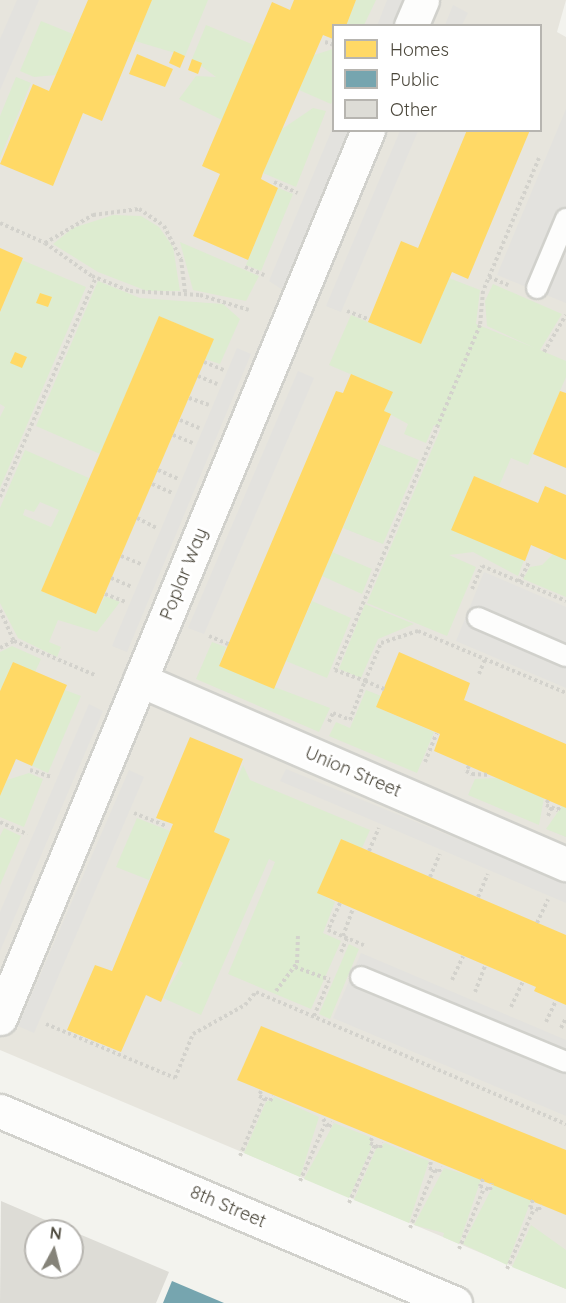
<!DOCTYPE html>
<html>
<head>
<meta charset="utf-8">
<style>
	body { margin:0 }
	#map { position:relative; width:566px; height:1303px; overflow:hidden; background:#f3f3ee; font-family:Quicksand,sans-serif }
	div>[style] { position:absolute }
	.residential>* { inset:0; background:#e7e5dd }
	.green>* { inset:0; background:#ddecd0 }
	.parking>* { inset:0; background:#e3e2de }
	.homes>* { inset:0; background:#ffd966 }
	.public>* { inset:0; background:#76a5af }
	.building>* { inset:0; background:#dddcd6 }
	.path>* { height:4px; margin-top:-2px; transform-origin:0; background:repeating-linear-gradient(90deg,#d3d2cc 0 3px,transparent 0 6px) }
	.roads { filter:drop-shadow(2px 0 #d1d1cc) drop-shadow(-2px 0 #d1d1cc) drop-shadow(0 2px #d1d1cc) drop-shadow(0 -2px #d1d1cc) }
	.service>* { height:20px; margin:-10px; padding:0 10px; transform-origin:10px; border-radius:10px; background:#fdfdfc }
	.minor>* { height:33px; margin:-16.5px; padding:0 16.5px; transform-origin:16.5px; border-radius:16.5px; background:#fdfdfc }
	span { translate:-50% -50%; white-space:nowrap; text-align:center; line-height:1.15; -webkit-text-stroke:6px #fff; paint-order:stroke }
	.street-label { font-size:18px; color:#4a463a }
	.legend { position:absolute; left:332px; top:24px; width:210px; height:108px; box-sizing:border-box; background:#fff; border:2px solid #b7b5b0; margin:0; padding:8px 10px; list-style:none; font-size:18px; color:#4a463a }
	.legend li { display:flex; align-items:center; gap:12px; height:30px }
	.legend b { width:30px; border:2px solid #b7b5b0 }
	.north { position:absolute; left:24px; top:1219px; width:60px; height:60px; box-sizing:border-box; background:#fff; border:2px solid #b7b5b0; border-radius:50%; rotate:7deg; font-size:16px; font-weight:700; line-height:24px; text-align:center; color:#4a463a }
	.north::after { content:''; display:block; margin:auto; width:21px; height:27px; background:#858379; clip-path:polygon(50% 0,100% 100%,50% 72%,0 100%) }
</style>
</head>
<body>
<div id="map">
	<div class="residential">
		<i style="clip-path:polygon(evenodd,0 0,566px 0,557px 32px,566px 37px,566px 1289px,0 1050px,0 0,334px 26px,540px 26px,540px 130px,334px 130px,334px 26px)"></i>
	</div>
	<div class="green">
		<i style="clip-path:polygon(152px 0,208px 0,185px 56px,135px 41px)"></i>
		<i style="clip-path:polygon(356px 0,376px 0,364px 25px,346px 26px)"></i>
		<i style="clip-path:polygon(41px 21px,73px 34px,56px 75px,34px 77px,20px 71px)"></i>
		<i style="clip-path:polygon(206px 25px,254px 45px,222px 120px,179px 99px,196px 76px,216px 77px,192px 59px)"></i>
		<i style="clip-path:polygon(333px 49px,334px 98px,331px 104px,299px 90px,314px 55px)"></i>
		<i style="clip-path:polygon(16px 77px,31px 83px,0 158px,0 116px)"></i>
		<i style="clip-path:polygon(313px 108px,326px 111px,296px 187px,263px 173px,282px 129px)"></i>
		<i style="clip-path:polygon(278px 188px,293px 194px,261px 271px,246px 265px)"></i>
		<i style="clip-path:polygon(113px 215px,141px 216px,159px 227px,173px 247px,180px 291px,147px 291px,98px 272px,53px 244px,73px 228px)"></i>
		<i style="clip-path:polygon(180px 242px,259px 276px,246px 301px,193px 290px)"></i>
		<i style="clip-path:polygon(22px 260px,86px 287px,0 488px,0 417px,5px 407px,0 404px,0 313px)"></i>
		<i style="clip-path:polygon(449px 278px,480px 290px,476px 324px,535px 348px,487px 326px,485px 301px,493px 284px,562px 314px,540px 350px,566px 361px,566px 377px,528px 465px,511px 458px,499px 486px,474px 476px,452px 530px,524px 560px,518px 576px,473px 552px,449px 555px,476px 567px,447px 636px,367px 603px,441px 428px,434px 425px,426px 443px,404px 434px,408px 424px,384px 411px,392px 392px,329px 365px,351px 315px,421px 344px)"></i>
		<i style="clip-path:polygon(98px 281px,140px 298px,223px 304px,240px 319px,220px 364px,205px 359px,213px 339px,159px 316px,100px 454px,36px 426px)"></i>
		<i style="clip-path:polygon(379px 444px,419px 460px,383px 544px,343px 528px)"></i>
		<i style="clip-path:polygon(evenodd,25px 450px,89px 478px,41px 591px,96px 614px,105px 596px,120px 602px,97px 632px,58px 620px,49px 642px,61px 647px,57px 657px,18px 638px,0 603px,0 508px,25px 450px,40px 502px,59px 510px,51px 527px,23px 515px,25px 509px,34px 512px,40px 502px)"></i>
		<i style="clip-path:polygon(332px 552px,372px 569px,362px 594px,322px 576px)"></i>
		<i style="clip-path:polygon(553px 554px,566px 560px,566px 597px,523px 579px,530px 567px,542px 565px)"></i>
		<i style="clip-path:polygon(312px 601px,351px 618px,327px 678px,286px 661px)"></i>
		<i style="clip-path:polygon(365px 604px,414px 624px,378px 639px,361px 678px,339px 669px)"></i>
		<i style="clip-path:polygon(212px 642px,226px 647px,219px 666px,330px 708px,319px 732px,196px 679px)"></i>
		<i style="clip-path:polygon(12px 646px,41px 659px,35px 672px,13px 662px,0 691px,0 652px)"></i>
		<i style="clip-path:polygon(65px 690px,81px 696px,48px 773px,28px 764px)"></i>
		<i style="clip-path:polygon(366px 690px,381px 696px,376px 707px,434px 732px,417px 773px,329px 736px,336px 722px,350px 728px)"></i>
		<i style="clip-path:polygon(243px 765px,250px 780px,370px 830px,362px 848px,341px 839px,318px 893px,335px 902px,323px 933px,341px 941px,311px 1009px,228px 974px,275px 862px,269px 859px,201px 1015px,163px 998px,183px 963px,179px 960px,230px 839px,214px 832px)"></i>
		<i style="clip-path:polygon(29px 773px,43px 779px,24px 827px,0 817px,0 796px,7px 780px)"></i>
		<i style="clip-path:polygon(497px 778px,544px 798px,539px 825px,468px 795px,475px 779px)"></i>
		<i style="clip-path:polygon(562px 806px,566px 808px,566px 837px,546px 829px)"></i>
		<i style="clip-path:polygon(137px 818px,170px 831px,149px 880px,116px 867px)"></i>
		<i style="clip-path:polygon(4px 828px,21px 836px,0 885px,0 836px)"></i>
		<i style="clip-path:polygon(349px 944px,359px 949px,330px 1019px,319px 1014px)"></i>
		<i style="clip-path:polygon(275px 1097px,319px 1117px,300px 1177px,244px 1153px,266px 1102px)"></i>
		<i style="clip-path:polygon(334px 1123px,370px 1137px,371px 1148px,349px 1198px,304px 1179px)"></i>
		<i style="clip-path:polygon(385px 1143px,429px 1161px,409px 1223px,354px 1200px,376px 1149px)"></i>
		<i style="clip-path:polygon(444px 1168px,481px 1179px,459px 1244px,443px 1237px,444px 1233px,414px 1225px)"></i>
		<i style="clip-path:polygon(494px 1184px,531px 1200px,507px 1265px,463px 1244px)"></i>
		<i style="clip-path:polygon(531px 1225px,566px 1250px,566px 1289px,512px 1267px)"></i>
	</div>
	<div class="parking">
		<i style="clip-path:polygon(17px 0,39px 0,0 90px,0 39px)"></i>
		<i style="clip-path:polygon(387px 0,405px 0,394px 25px,377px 26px)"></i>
		<i style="clip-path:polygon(453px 5px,468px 13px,462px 25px,445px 25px)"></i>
		<i style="clip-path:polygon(566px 109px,566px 303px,497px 275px)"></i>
		<i style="clip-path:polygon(333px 127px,350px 131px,283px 290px,269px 281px)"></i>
		<i style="clip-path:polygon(400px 131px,418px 131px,341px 312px,326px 306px)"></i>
		<i style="clip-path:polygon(237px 348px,251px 354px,127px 652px,112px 646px)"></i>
		<i style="clip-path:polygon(298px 371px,314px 378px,204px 634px,188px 628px)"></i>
		<i style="clip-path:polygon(484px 572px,566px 607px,566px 688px,456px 641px)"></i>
		<i style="clip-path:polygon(89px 704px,103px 711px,0 951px,0 912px)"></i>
		<i style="clip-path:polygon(286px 769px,566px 883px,566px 903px,280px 781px)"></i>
		<i style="clip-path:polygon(129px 770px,144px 777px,34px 1033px,18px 1026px)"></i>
		<i style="clip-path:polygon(361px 953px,566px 1040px,566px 1116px,333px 1018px)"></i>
	</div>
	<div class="homes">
		<i style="clip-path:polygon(88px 0,152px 0,102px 121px,83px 113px,53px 186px,0 164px,33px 84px,49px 91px)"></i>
		<i style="clip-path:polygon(294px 0,356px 0,346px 26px,333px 26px,333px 39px,323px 35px,263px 173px,261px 179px,278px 188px,248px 260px,193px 236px,220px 174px,202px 166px,272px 2px,290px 10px)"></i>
		<i style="clip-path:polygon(174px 51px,185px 56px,180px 68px,169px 63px)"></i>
		<i style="clip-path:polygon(137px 54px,173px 69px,165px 87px,129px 74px)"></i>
		<i style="clip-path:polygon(192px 59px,202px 63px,198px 74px,188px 70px)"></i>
		<i style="clip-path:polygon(467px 130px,530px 130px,468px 279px,452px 272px,421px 344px,368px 322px,401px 241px,418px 248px)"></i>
		<i style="clip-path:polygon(0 248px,23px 258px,0 312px)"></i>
		<i style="clip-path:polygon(40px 293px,52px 297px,48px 307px,36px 303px)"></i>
		<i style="clip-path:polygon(159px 316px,214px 339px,96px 614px,41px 591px)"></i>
		<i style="clip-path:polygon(15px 352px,27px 357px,22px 368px,10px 363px)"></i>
		<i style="clip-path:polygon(351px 374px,393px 392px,384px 411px,391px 414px,274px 689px,219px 666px,336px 391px,343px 393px)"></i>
		<i style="clip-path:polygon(560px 391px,566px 393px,566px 468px,533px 454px)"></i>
		<i style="clip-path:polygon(474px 476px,538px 503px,545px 486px,566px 495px,566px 560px,531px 545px,525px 561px,451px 530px)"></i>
		<i style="clip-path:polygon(399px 652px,470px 683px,464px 700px,566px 744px,566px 808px,434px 751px,440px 734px,376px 707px)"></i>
		<i style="clip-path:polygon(13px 662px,67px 685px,32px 766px,16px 759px,0 796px,0 691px)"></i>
		<i style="clip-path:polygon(190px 737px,243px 759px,214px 832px,230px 839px,161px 1002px,146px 995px,121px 1052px,67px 1030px,95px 965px,112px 971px,173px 824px,156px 818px)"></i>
		<i style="clip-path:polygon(341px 839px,566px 935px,566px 1005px,534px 991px,536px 987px,317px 893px)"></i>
		<i style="clip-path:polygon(261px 1026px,566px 1150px,566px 1215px,237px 1080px)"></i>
	</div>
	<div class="public">
		<i style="clip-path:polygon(172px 1281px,224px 1303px,163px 1303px)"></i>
	</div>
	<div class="building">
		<i style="clip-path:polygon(1px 1201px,71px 1231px,36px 1231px,36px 1267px,72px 1267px,72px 1231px,169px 1272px,156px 1303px,0 1303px)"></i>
	</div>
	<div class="path">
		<i style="left:325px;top:42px;width:9px;rotate:18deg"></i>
		<i style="left:539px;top:158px;width:144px;rotate:112.8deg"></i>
		<i style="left:483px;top:291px;width:34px;rotate:95deg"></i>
		<i style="left:480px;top:325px;width:374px;rotate:112.8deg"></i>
		<i style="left:335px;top:670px;width:32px;rotate:20deg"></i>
		<i style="left:365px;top:681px;width:41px;rotate:-67.2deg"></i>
		<i style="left:381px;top:643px;width:39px;rotate:-18deg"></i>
		<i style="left:418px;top:631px;width:160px;rotate:22.7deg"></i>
		<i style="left:274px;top:182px;width:26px;rotate:25deg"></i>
		<i style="left:0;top:223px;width:49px;rotate:24deg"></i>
		<i style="left:45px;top:243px;width:57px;rotate:35.1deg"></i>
		<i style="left:92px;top:276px;width:41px;rotate:21.5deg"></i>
		<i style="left:130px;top:291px;width:70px;rotate:3.3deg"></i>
		<i style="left:200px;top:295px;width:51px;rotate:17deg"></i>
		<i style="left:45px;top:243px;width:56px;rotate:-30.3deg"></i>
		<i style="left:93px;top:215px;width:46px;rotate:-7.4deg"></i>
		<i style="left:139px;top:209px;width:30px;rotate:34deg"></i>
		<i style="left:164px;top:226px;width:37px;rotate:63deg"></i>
		<i style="left:181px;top:259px;width:34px;rotate:83deg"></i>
		<i style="left:245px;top:267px;width:21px;rotate:23deg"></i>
		<i style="left:489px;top:277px;width:21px;rotate:23deg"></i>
		<i style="left:347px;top:311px;width:22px;rotate:21deg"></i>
		<i style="left:544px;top:352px;width:43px;rotate:-59.3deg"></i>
		<i style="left:204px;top:362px;width:22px;rotate:22deg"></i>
		<i style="left:198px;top:376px;width:21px;rotate:23deg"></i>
		<i style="left:189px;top:398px;width:21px;rotate:19deg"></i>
		<i style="left:180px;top:420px;width:21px;rotate:23deg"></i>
		<i style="left:173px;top:435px;width:22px;rotate:22deg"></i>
		<i style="left:158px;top:470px;width:22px;rotate:24deg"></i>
		<i style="left:152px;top:484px;width:22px;rotate:24deg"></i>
		<i style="left:0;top:497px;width:240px;rotate:-66.4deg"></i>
		<i style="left:137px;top:518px;width:22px;rotate:27deg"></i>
		<i style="left:121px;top:556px;width:22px;rotate:22deg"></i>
		<i style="left:111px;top:578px;width:23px;rotate:23deg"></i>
		<i style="left:519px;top:582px;width:22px;rotate:-63deg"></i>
		<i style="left:472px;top:589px;width:25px;rotate:-67deg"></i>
		<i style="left:482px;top:566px;width:91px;rotate:22.6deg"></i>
		<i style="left:105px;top:594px;width:22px;rotate:21deg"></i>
		<i style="left:0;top:610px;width:34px;rotate:66deg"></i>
		<i style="left:209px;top:636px;width:21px;rotate:23deg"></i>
		<i style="left:0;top:648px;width:16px;rotate:-27deg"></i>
		<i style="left:14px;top:641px;width:88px;rotate:22.8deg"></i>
		<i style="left:479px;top:674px;width:16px;rotate:-68deg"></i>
		<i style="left:329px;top:722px;width:10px;rotate:-66deg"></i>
		<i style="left:333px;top:713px;width:18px;rotate:22deg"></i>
		<i style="left:350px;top:720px;width:42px;rotate:-69deg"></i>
		<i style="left:365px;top:681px;width:21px;rotate:23deg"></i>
		<i style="left:425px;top:762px;width:31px;rotate:-68deg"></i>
		<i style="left:469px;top:766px;width:6px;rotate:121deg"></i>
		<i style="left:466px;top:771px;width:7px;rotate:27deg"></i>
		<i style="left:472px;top:774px;width:18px;rotate:3deg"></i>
		<i style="left:30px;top:770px;width:22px;rotate:18deg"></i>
		<i style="left:548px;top:800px;width:5px;rotate:112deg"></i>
		<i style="left:546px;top:805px;width:13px;rotate:23deg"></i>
		<i style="left:558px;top:810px;width:5px;rotate:-68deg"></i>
		<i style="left:134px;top:813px;width:35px;rotate:22deg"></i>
		<i style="left:548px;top:816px;width:10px;rotate:-66deg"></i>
		<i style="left:0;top:822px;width:30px;rotate:24deg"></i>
		<i style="left:369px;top:851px;width:25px;rotate:-67deg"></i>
		<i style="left:430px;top:877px;width:25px;rotate:-67deg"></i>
		<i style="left:478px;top:897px;width:25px;rotate:-67deg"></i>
		<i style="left:340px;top:903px;width:30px;rotate:114deg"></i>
		<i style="left:328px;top:930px;width:39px;rotate:23deg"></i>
		<i style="left:537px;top:923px;width:26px;rotate:-65deg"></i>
		<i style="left:343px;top:936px;width:29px;rotate:-70deg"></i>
		<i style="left:341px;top:952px;width:15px;rotate:-67deg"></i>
		<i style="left:295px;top:967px;width:37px;rotate:20deg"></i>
		<i style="left:452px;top:980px;width:26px;rotate:-65deg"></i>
		<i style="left:276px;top:991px;width:35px;rotate:-53deg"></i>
		<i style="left:297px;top:963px;width:30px;rotate:-88deg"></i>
		<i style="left:475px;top:992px;width:28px;rotate:-69deg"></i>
		<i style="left:511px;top:1007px;width:29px;rotate:-65deg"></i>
		<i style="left:314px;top:1016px;width:38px;rotate:-67deg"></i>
		<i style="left:546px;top:1022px;width:23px;rotate:-65deg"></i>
		<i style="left:46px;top:1024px;width:140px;rotate:22.7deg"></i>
		<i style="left:175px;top:1078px;width:48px;rotate:-67.8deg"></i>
		<i style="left:193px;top:1034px;width:60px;rotate:-29.1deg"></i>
		<i style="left:245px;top:1005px;width:17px;rotate:-50deg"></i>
		<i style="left:256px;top:992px;width:337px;rotate:23.1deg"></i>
		<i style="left:561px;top:1028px;width:11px;rotate:-63deg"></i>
		<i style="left:261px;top:1091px;width:5px;rotate:112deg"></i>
		<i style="left:259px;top:1096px;width:12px;rotate:24deg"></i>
		<i style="left:270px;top:1101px;width:6px;rotate:-59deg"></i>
		<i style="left:323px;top:1119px;width:10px;rotate:53deg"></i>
		<i style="left:329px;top:1127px;width:6px;rotate:-59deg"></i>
		<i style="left:372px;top:1138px;width:5px;rotate:112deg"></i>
		<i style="left:370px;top:1143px;width:11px;rotate:27deg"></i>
		<i style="left:380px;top:1148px;width:6px;rotate:-72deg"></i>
		<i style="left:240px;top:1156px;width:62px;rotate:-67.2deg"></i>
		<i style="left:431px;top:1162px;width:6px;rotate:108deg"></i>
		<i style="left:429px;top:1168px;width:11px;rotate:22deg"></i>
		<i style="left:439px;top:1172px;width:6px;rotate:-72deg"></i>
		<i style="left:483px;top:1179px;width:8px;rotate:113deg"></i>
		<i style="left:480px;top:1186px;width:11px;rotate:22deg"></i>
		<i style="left:490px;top:1190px;width:7px;rotate:-74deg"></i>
		<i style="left:300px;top:1181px;width:62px;rotate:-66.3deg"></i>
		<i style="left:533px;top:1200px;width:8px;rotate:113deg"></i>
		<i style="left:530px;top:1207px;width:9px;rotate:18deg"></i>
		<i style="left:539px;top:1210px;width:6px;rotate:-72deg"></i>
		<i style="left:349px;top:1203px;width:64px;rotate:-65.9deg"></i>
		<i style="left:410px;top:1228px;width:63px;rotate:-67.5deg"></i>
		<i style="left:459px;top:1249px;width:66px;rotate:-67.7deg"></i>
		<i style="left:507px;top:1269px;width:66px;rotate:-65.8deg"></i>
	</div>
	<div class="roads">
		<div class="service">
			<i style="left:537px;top:288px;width:75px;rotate:-67.2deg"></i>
			<i style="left:478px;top:618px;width:96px;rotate:23.4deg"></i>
			<i style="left:361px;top:977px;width:222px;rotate:22.5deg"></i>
		</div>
		<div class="minor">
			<i style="left:411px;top:26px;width:28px;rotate:-67deg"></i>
			<i style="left:140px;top:680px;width:464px;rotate:23.4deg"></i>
			<i style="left:0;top:1018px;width:961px;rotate:-67.49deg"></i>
			<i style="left:0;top:1111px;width:494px;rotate:22.9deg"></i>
		</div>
	</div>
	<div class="street-label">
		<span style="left:184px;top:574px;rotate:-68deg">Poplar Way</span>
		<span style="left:353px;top:772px;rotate:23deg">Union Street</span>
		<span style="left:228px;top:1207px;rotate:23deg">8th Street</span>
	</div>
	<ul class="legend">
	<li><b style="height:16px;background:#ffd966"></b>Homes</li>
	<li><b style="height:16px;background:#76a5af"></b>Public</li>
	<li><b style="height:16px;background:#dddcd6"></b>Other</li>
	</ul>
	<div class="north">N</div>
</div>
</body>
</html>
